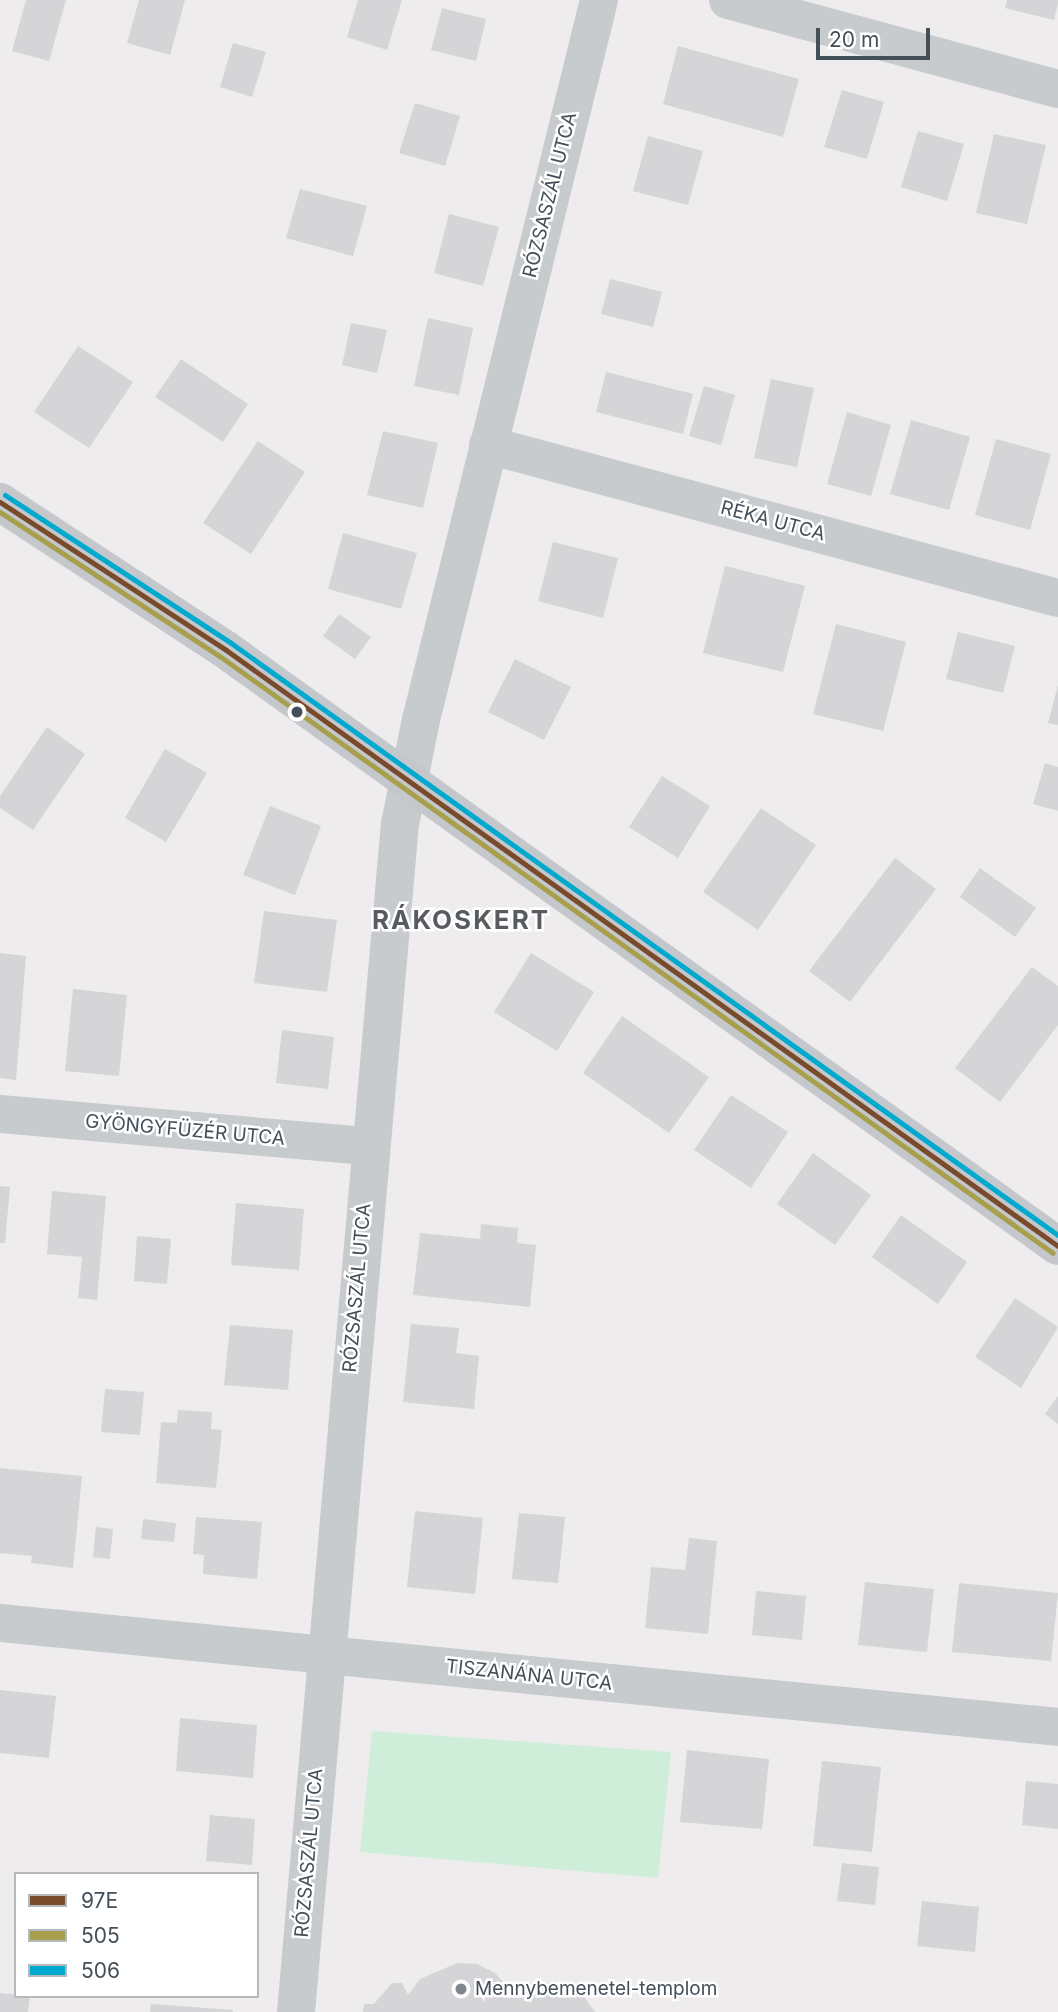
<!DOCTYPE html>
<html>
<head>
<meta charset="utf-8">
<style>
	body { margin:0 }
	#map { position:relative; width:1058px; height:2012px; overflow:hidden; background:#eeecec; font-family:Inter,sans-serif }
	div>[style] { position:absolute }
	.green>* { inset:0; background:#cfeeda }
	.building>* { inset:0; background:#d5d4d7 }
	.minor>* { height:38px; margin:-19px; padding:0 19px; transform-origin:19px; border-radius:19px; background:#c8cbcd }
	.major>* { height:38px; margin:-19px; padding:0 19px; transform-origin:19px; border-radius:19px; background:#c4c7cc }
	.bus-1>* { height:5px; margin:-2.5px; padding:0 2.5px; transform-origin:2.5px; border-radius:2.5px; background:#7a4b2a }
	.bus-2>* { height:5px; margin:-2.5px; padding:0 2.5px; transform-origin:2.5px; border-radius:2.5px; background:#a89f4d }
	.bus-3>* { height:5px; margin:-2.5px; padding:0 2.5px; transform-origin:2.5px; border-radius:2.5px; background:#00a9ce }
	.dots>* { width:19px; height:19px; translate:-50% -50%; box-sizing:border-box; border:4px solid #fff; border-radius:50% }
	span { translate:-50% -50%; white-space:nowrap; text-align:center; line-height:1.15; -webkit-text-stroke:5px #fff; paint-order:stroke }
	.street-label { font-size:19px; color:#434f59 }
	.poi-label { font-size:19px; color:#434f59 }
	.left { translate:0 -50%; text-align:left }
	.district-label { font-size:26px; color:#585c61; font-weight:700; letter-spacing:2px }
	.legend { position:absolute; left:14px; top:1872px; width:245px; height:126px; box-sizing:border-box; background:#fff; border:2px solid #b4b9bd; margin:0; padding:9px 12px; list-style:none; font-size:21px; color:#434f59 }
	.legend li { display:flex; align-items:center; gap:14px; height:35px }
	.legend b { width:35px; border:2px solid #b4b9bd }
	.scale { position:absolute; left:816px; top:28px; width:114px; height:32px; box-sizing:border-box; border:4px solid #434f59; border-top:0; padding-left:9px; font-size:21px; line-height:24px; white-space:nowrap; color:#434f59; -webkit-text-stroke:5px #fff; paint-order:stroke }
</style>
</head>
<body>
<div id="map">
	<div class="green">
		<i style="clip-path:polygon(372px 1731px,671px 1752px,658px 1878px,360px 1852px)"></i>
	</div>
	<div class="building">
		<i style="clip-path:polygon(26px 0,66px 0,49px 61px,12px 51px)"></i>
		<i style="clip-path:polygon(139px 0,185px 0,170px 55px,127px 43px)"></i>
		<i style="clip-path:polygon(358px 0,402px 0,387px 50px,347px 37px)"></i>
		<i style="clip-path:polygon(1007px 0,1058px 0,1058px 3px,1054px 20px,1005px 8px)"></i>
		<i style="clip-path:polygon(442px 8px,486px 19px,476px 61px,431px 50px)"></i>
		<i style="clip-path:polygon(233px 43px,266px 52px,252px 97px,220px 87px)"></i>
		<i style="clip-path:polygon(678px 46px,799px 79px,783px 137px,663px 104px)"></i>
		<i style="clip-path:polygon(842px 90px,884px 102px,867px 159px,824px 147px)"></i>
		<i style="clip-path:polygon(415px 103px,460px 116px,445px 166px,399px 153px)"></i>
		<i style="clip-path:polygon(918px 131px,964px 144px,947px 201px,901px 187px)"></i>
		<i style="clip-path:polygon(994px 134px,1046px 145px,1027px 224px,976px 213px)"></i>
		<i style="clip-path:polygon(648px 136px,703px 151px,688px 205px,633px 191px)"></i>
		<i style="clip-path:polygon(300px 189px,367px 206px,353px 256px,286px 238px)"></i>
		<i style="clip-path:polygon(449px 214px,499px 227px,483px 286px,434px 273px)"></i>
		<i style="clip-path:polygon(610px 279px,662px 292px,653px 327px,601px 314px)"></i>
		<i style="clip-path:polygon(428px 318px,473px 328px,459px 395px,414px 386px)"></i>
		<i style="clip-path:polygon(351px 323px,387px 330px,377px 373px,342px 365px)"></i>
		<i style="clip-path:polygon(78px 346px,133px 382px,89px 448px,34px 412px)"></i>
		<i style="clip-path:polygon(181px 359px,248px 404px,223px 442px,155px 397px)"></i>
		<i style="clip-path:polygon(606px 372px,693px 394px,683px 434px,596px 412px)"></i>
		<i style="clip-path:polygon(771px 379px,814px 388px,797px 467px,754px 458px)"></i>
		<i style="clip-path:polygon(704px 386px,735px 395px,721px 445px,689px 436px)"></i>
		<i style="clip-path:polygon(847px 412px,891px 425px,871px 496px,827px 484px)"></i>
		<i style="clip-path:polygon(911px 420px,970px 437px,949px 510px,890px 494px)"></i>
		<i style="clip-path:polygon(383px 431px,438px 443px,423px 508px,367px 495px)"></i>
		<i style="clip-path:polygon(996px 439px,1051px 454px,1030px 530px,975px 515px)"></i>
		<i style="clip-path:polygon(258px 441px,305px 472px,251px 554px,203px 523px)"></i>
		<i style="clip-path:polygon(343px 533px,417px 553px,401px 609px,328px 589px)"></i>
		<i style="clip-path:polygon(553px 542px,618px 558px,603px 618px,538px 601px)"></i>
		<i style="clip-path:polygon(725px 566px,805px 586px,783px 672px,703px 653px)"></i>
		<i style="clip-path:polygon(339px 614px,371px 637px,355px 659px,323px 636px)"></i>
		<i style="clip-path:polygon(836px 624px,906px 642px,883px 731px,813px 714px)"></i>
		<i style="clip-path:polygon(958px 632px,1015px 646px,1003px 693px,946px 679px)"></i>
		<i style="clip-path:polygon(515px 659px,571px 687px,544px 740px,488px 712px)"></i>
		<i style="clip-path:polygon(1058px 685px,1058px 725px,1048px 723px)"></i>
		<i style="clip-path:polygon(47px 727px,85px 754px,33px 830px,0 808px,0 796px)"></i>
		<i style="clip-path:polygon(165px 749px,207px 773px,166px 842px,125px 818px)"></i>
		<i style="clip-path:polygon(1045px 763px,1058px 767px,1058px 811px,1033px 804px)"></i>
		<i style="clip-path:polygon(662px 776px,710px 806px,678px 858px,629px 827px)"></i>
		<i style="clip-path:polygon(270px 806px,321px 826px,295px 895px,243px 875px)"></i>
		<i style="clip-path:polygon(761px 808px,816px 845px,758px 930px,703px 892px)"></i>
		<i style="clip-path:polygon(895px 858px,936px 889px,850px 1002px,809px 971px)"></i>
		<i style="clip-path:polygon(980px 868px,1036px 908px,1015px 937px,960px 897px)"></i>
		<i style="clip-path:polygon(264px 911px,337px 920px,327px 992px,254px 983px)"></i>
		<i style="clip-path:polygon(0 953px,26px 956px,16px 1080px,0 1078px)"></i>
		<i style="clip-path:polygon(531px 953px,594px 992px,557px 1051px,494px 1012px)"></i>
		<i style="clip-path:polygon(1032px 967px,1058px 986px,1058px 1025px,1000px 1102px,955px 1068px)"></i>
		<i style="clip-path:polygon(73px 989px,127px 995px,119px 1076px,65px 1071px)"></i>
		<i style="clip-path:polygon(622px 1016px,709px 1077px,669px 1133px,583px 1073px)"></i>
		<i style="clip-path:polygon(282px 1030px,334px 1037px,328px 1089px,276px 1083px)"></i>
		<i style="clip-path:polygon(731px 1095px,788px 1132px,751px 1188px,694px 1150px)"></i>
		<i style="clip-path:polygon(813px 1153px,871px 1195px,835px 1245px,777px 1204px)"></i>
		<i style="clip-path:polygon(0 1186px,10px 1187px,5px 1243px,0 1243px)"></i>
		<i style="clip-path:polygon(52px 1191px,106px 1196px,97px 1300px,78px 1298px,82px 1257px,47px 1254px)"></i>
		<i style="clip-path:polygon(236px 1203px,304px 1209px,299px 1270px,231px 1265px)"></i>
		<i style="clip-path:polygon(901px 1215px,967px 1262px,938px 1304px,872px 1257px)"></i>
		<i style="clip-path:polygon(481px 1224px,518px 1228px,517px 1243px,536px 1245px,530px 1307px,413px 1295px,420px 1233px,480px 1239px)"></i>
		<i style="clip-path:polygon(137px 1236px,171px 1239px,167px 1284px,134px 1281px)"></i>
		<i style="clip-path:polygon(1015px 1298px,1058px 1327px,1021px 1388px,975px 1357px)"></i>
		<i style="clip-path:polygon(411px 1324px,459px 1328px,456px 1353px,479px 1356px,474px 1409px,403px 1402px)"></i>
		<i style="clip-path:polygon(230px 1325px,293px 1330px,288px 1390px,224px 1385px)"></i>
		<i style="clip-path:polygon(105px 1389px,144px 1392px,140px 1435px,101px 1432px)"></i>
		<i style="clip-path:polygon(1058px 1396px,1058px 1424px,1045px 1414px)"></i>
		<i style="clip-path:polygon(178px 1410px,212px 1412px,211px 1429px,222px 1430px,216px 1488px,156px 1483px,161px 1422px,177px 1423px)"></i>
		<i style="clip-path:polygon(0 1468px,82px 1476px,73px 1568px,31px 1563px,32px 1556px,0 1553px)"></i>
		<i style="clip-path:polygon(415px 1511px,483px 1518px,475px 1594px,407px 1587px)"></i>
		<i style="clip-path:polygon(519px 1513px,565px 1517px,558px 1583px,512px 1579px)"></i>
		<i style="clip-path:polygon(196px 1517px,262px 1522px,257px 1579px,203px 1574px,204px 1555px,193px 1554px)"></i>
		<i style="clip-path:polygon(143px 1519px,176px 1523px,174px 1542px,141px 1539px)"></i>
		<i style="clip-path:polygon(96px 1527px,113px 1529px,110px 1559px,93px 1557px)"></i>
		<i style="clip-path:polygon(689px 1538px,717px 1541px,708px 1634px,645px 1628px,651px 1567px,685px 1570px)"></i>
		<i style="clip-path:polygon(865px 1582px,934px 1589px,927px 1652px,858px 1645px)"></i>
		<i style="clip-path:polygon(959px 1583px,1058px 1593px,1051px 1661px,952px 1652px)"></i>
		<i style="clip-path:polygon(756px 1591px,806px 1596px,802px 1640px,752px 1635px)"></i>
		<i style="clip-path:polygon(0 1690px,56px 1696px,49px 1758px,0 1753px)"></i>
		<i style="clip-path:polygon(180px 1718px,257px 1725px,253px 1778px,176px 1771px)"></i>
		<i style="clip-path:polygon(687px 1750px,769px 1759px,762px 1829px,680px 1822px)"></i>
		<i style="clip-path:polygon(822px 1761px,881px 1767px,872px 1852px,813px 1846px)"></i>
		<i style="clip-path:polygon(1026px 1781px,1058px 1784px,1058px 1829px,1022px 1825px)"></i>
		<i style="clip-path:polygon(210px 1815px,255px 1819px,252px 1865px,206px 1861px)"></i>
		<i style="clip-path:polygon(842px 1863px,879px 1867px,875px 1905px,837px 1901px)"></i>
		<i style="clip-path:polygon(922px 1901px,979px 1907px,975px 1952px,917px 1946px)"></i>
		<i style="clip-path:polygon(457px 1963px,477px 1964px,495px 1973px,512px 1992px,532px 1982px,567px 1984px,582px 1994px,595px 2012px,363px 2012px,364px 2004px,374px 2004px,392px 1983px,402px 1983px,408px 1995px,420px 1979px)"></i>
		<i style="clip-path:polygon(0 1993px,30px 1996px,28px 2012px,0 2012px)"></i>
		<i style="clip-path:polygon(151px 2004px,233px 2010px,233px 2012px,150px 2012px)"></i>
	</div>
	<div class="minor">
		<i style="left:728px;top:0;width:342px;rotate:15.1deg"></i>
		<i style="left:488px;top:445px;width:590px;rotate:15.03deg"></i>
		<i style="left:0;top:1114px;width:370px;rotate:5deg"></i>
		<i style="left:0;top:1623px;width:1063px;rotate:5.61deg"></i>
		<i style="left:296px;top:2012px;width:1193px;rotate:-85deg"></i>
		<i style="left:400px;top:824px;width:106px;rotate:-78.6deg"></i>
		<i style="left:421px;top:720px;width:742px;rotate:-76.11deg"></i>
	</div>
	<div class="major">
		<i style="left:0;top:502px;width:270px;rotate:33.2deg"></i>
		<i style="left:226px;top:650px;width:1023px;rotate:35.62deg"></i>
	</div>
	<div class="bus-1">
		<i style="left:0;top:502px;width:270px;rotate:33.2deg"></i>
		<i style="left:226px;top:650px;width:1023px;rotate:35.62deg"></i>
	</div>
	<div class="bus-2">
		<i style="left:0;top:512px;width:264px;rotate:33.3deg"></i>
		<i style="left:221px;top:657px;width:1023px;rotate:35.62deg"></i>
	</div>
	<div class="bus-3">
		<i style="left:5px;top:495px;width:270px;rotate:33.2deg"></i>
		<i style="left:231px;top:643px;width:1017px;rotate:35.6deg"></i>
	</div>
	<div class="dots">
		<i style="left:297px;top:712px;background:#434f59"></i>
		<i style="left:461px;top:1989px;background:#7f868c"></i>
	</div>
	<div class="street-label">
		<span style="left:550px;top:195px;rotate:-76deg">RÓZSASZÁL UTCA</span>
		<span style="left:773px;top:521px;rotate:15deg">RÉKA UTCA</span>
		<span style="left:185px;top:1130px;rotate:5deg">GYÖNGYFÜZÉR UTCA</span>
		<span style="left:357px;top:1288px;rotate:-85deg">RÓZSASZÁL UTCA</span>
		<span style="left:529px;top:1675px;rotate:6deg">TISZANÁNA UTCA</span>
		<span style="left:309px;top:1853px;rotate:-85deg">RÓZSASZÁL UTCA</span>
	</div>
	<div class="poi-label">
		<span class="left" style="left:475px;top:1989px">Mennybemenetel-templom</span>
	</div>
	<div class="district-label">
		<span style="left:461px;top:920px">RÁKOSKERT</span>
	</div>
	<ul class="legend">
	<li><b style="height:9px;background:#7a4b2a"></b>97E</li>
	<li><b style="height:9px;background:#a89f4d"></b>505</li>
	<li><b style="height:9px;background:#00a9ce"></b>506</li>
	</ul>
	<div class="scale">20 m</div>
</div>
</body>
</html>
